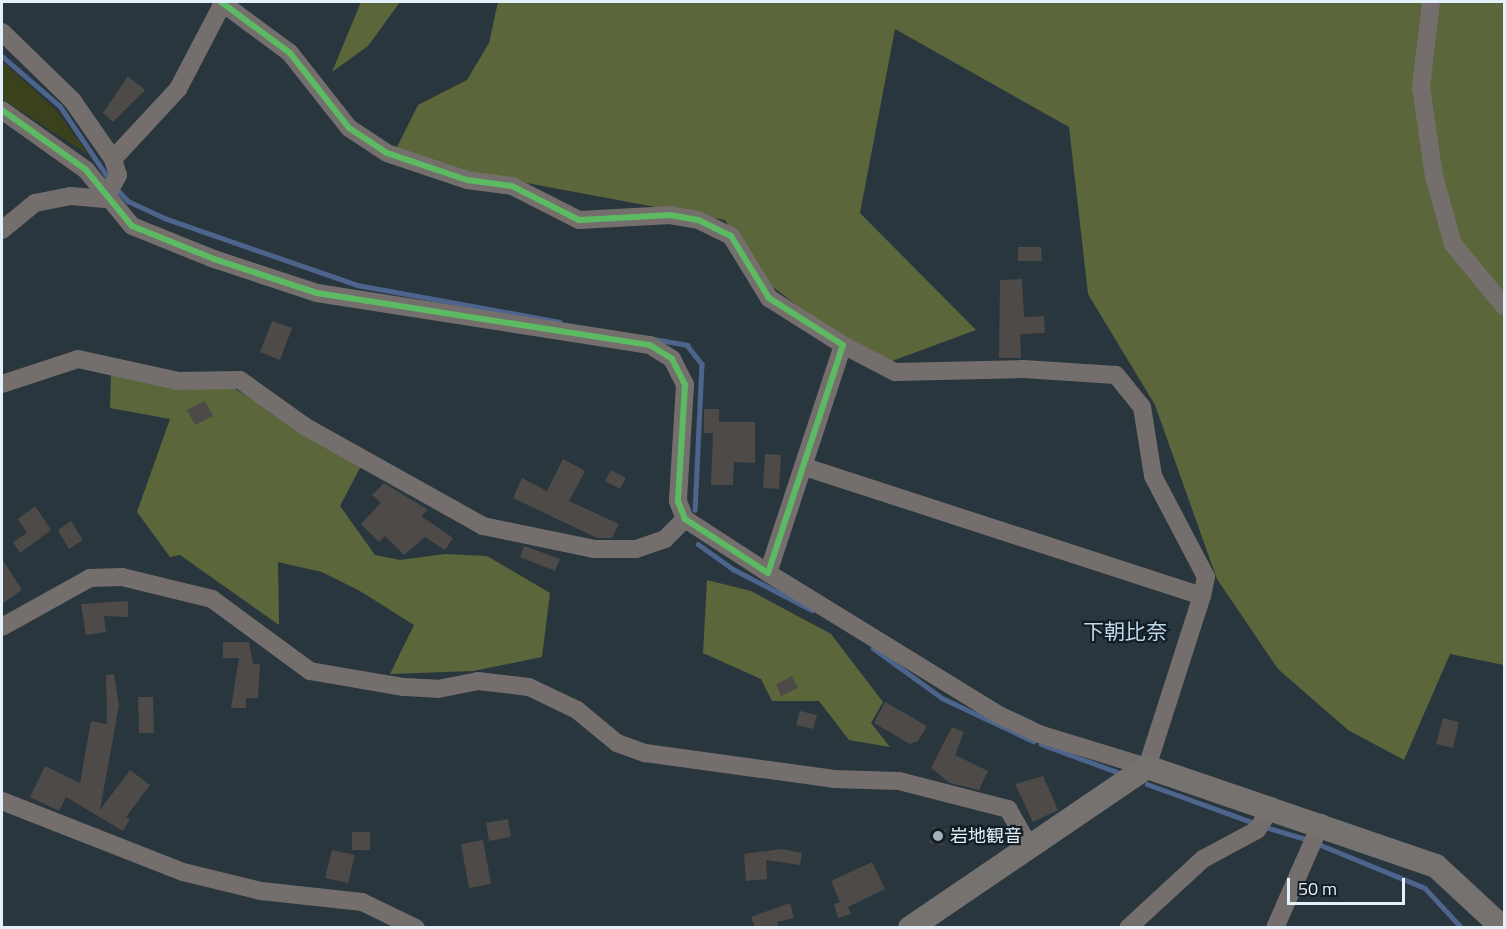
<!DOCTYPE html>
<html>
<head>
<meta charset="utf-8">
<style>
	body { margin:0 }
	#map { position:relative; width:1506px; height:929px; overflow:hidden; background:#2a363e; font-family:"Titillium Web","Noto Sans JP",sans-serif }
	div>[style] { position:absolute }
	.green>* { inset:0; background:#39421c }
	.forest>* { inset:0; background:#5b673b }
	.stream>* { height:4.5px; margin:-2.25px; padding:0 2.25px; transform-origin:2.25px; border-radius:2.25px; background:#4d648c }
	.building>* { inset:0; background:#4d4a47 }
	.street>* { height:18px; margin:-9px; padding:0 9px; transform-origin:9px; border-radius:9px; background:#746f6c }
	.secondary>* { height:24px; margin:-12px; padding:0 12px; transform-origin:12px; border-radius:12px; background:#75726f }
	.cycleway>* { height:6px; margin:-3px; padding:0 3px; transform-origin:3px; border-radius:3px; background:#5cba63 }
	.dots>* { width:16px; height:16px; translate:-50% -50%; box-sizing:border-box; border:3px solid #141d24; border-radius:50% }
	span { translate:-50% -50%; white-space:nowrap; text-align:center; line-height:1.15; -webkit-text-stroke:4.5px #141d24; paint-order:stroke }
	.poi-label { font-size:18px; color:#e4f1fb }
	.left { translate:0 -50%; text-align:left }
	.quarter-label { font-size:21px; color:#bfd9ec }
	.frame { position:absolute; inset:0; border:3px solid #e4f1fb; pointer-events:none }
	.scale { position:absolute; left:1287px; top:878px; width:118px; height:27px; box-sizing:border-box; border:3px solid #e4f1fb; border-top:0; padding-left:8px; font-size:18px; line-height:21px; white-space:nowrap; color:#e4f1fb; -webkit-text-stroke:4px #141d24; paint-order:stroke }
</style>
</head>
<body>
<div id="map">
	<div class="green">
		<i style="clip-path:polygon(2px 61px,55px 109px,89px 155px,2px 99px)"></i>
	</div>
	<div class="forest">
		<i style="clip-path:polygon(361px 2px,400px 2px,368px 46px,332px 72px)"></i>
		<i style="clip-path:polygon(498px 2px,1504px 2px,1504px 665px,1450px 654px,1404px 760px,1348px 730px,1278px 669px,1217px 579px,1155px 405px,1088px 294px,1069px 127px,895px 29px,860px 213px,976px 330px,892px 361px,820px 323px,765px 281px,725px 220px,463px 171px,395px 151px,418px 105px,467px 80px,489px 43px)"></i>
		<i style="clip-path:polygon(111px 375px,187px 390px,225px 383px,362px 464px,340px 506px,375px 555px,400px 560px,445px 554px,487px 556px,550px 593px,542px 657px,473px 671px,390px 674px,414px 625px,360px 591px,322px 572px,278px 562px,279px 625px,180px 555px,170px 557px,137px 512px,170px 419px,110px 408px)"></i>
		<i style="clip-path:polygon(707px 580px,751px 591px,831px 634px,883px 702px,871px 723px,890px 747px,849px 740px,819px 701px,772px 701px,761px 679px,703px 653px)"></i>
	</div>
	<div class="stream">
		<i style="left:2px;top:56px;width:77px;rotate:40.8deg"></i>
		<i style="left:60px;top:106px;width:92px;rotate:56.1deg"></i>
		<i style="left:116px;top:188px;width:18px;rotate:47deg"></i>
		<i style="left:128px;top:201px;width:40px;rotate:25deg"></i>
		<i style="left:164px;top:218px;width:204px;rotate:19.1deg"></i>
		<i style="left:357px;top:285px;width:206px;rotate:10.3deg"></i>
		<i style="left:654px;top:339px;width:34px;rotate:10deg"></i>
		<i style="left:687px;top:345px;width:24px;rotate:52deg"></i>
		<i style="left:702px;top:364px;width:146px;rotate:92.7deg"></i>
		<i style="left:698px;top:544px;width:43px;rotate:35.5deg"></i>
		<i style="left:733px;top:569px;width:89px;rotate:27.4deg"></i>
		<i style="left:873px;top:648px;width:85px;rotate:35.9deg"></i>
		<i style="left:942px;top:698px;width:101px;rotate:25.3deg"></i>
		<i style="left:1041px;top:744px;width:81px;rotate:20.2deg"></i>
		<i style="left:1147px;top:784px;width:117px;rotate:20deg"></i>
		<i style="left:1265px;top:827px;width:46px;rotate:16.5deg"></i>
		<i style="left:1316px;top:843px;width:118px;rotate:22.4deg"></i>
		<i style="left:1425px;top:888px;width:54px;rotate:47.2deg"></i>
	</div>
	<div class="building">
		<i style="clip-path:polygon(128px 76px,145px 90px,113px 122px,103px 113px)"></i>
		<i style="clip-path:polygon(1018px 247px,1041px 247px,1042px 261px,1018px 261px)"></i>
		<i style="clip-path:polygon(1022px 279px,1024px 317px,1044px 316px,1045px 333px,1020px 334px,1021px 358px,999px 358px,1000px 280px)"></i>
		<i style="clip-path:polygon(272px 321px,292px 328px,280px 360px,260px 352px)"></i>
		<i style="clip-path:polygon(205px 401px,213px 416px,195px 425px,187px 410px)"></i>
		<i style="clip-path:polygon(704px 409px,719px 409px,719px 422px,755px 422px,755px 463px,734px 462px,733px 485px,711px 485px,713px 433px,704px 433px)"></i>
		<i style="clip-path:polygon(765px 454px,781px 455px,779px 489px,763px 488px)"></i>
		<i style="clip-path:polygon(563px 459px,585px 471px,569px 501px,619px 524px,612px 538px,597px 538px,513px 498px,522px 478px,547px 491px)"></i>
		<i style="clip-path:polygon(611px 470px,626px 478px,620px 489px,605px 481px)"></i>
		<i style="clip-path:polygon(384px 483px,428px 510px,421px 516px,453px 538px,445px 550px,425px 537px,404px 555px,385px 536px,379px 542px,361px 524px,381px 503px,372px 495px)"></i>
		<i style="clip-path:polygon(35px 506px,51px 530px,20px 553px,13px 542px,27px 533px,18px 519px)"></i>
		<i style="clip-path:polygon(71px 521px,83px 540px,69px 549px,58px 530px)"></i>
		<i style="clip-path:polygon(524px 546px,560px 559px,555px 571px,520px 557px)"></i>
		<i style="clip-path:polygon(2px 559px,22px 590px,2px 604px)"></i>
		<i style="clip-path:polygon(128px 601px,128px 617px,104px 616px,106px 632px,86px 635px,81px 604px)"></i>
		<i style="clip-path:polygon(223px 642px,249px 642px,253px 664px,260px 664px,258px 698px,246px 698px,246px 708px,231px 708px,239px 658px,223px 658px)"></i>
		<i style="clip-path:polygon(114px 674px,119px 705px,100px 810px,130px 770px,150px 785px,126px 817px,130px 819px,123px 831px,66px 797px,59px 811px,30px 797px,45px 766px,80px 783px,91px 721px,107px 724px,106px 675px)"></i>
		<i style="clip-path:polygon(792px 676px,798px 688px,781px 696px,776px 684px)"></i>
		<i style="clip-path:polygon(138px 697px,153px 697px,154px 733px,139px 733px)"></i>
		<i style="clip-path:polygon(885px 702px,927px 726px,918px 741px,910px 744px,874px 723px)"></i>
		<i style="clip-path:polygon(800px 711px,817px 715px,813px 729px,796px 725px)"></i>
		<i style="clip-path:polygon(1443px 718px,1459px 722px,1453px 748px,1436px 744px)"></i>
		<i style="clip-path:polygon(952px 727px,964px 732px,955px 755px,988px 771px,979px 790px,950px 783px,931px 768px)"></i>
		<i style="clip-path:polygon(1043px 776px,1058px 810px,1033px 822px,1015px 784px)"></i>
		<i style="clip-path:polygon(508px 819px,511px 837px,489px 841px,486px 823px)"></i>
		<i style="clip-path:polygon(933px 827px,946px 830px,943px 845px,930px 843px)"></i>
		<i style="clip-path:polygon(352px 832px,370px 832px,370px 850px,352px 850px)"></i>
		<i style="clip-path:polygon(483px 840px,491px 884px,469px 888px,461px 844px)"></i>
		<i style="clip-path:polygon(782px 849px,802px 853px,800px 865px,766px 860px,767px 879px,746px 881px,744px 854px)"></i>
		<i style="clip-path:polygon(332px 850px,355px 855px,348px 883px,325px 878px)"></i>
		<i style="clip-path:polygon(872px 862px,885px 889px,848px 907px,851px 914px,838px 918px,834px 904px,840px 902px,831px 881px)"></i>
		<i style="clip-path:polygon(790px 903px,794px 918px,777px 922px,779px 927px,755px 927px,751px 917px)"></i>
	</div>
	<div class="street">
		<i style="left:1431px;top:2px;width:86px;rotate:96.7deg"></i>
		<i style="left:1421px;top:87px;width:90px;rotate:81.7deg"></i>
		<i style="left:1434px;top:176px;width:71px;rotate:74.4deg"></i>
		<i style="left:1453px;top:244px;width:80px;rotate:50.6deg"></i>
		<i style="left:2px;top:32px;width:98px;rotate:44.2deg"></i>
		<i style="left:72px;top:100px;width:72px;rotate:55.2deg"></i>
		<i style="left:113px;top:159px;width:17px;rotate:73deg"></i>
		<i style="left:118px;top:175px;width:27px;rotate:118deg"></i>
		<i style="left:2px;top:110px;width:103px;rotate:35.5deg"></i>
		<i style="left:86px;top:170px;width:72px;rotate:50.6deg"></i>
		<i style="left:132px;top:226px;width:88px;rotate:21.9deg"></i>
		<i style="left:214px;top:259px;width:108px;rotate:18.3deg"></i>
		<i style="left:317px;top:293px;width:337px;rotate:8.9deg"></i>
		<i style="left:650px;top:345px;width:26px;rotate:32deg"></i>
		<i style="left:672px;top:359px;width:29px;rotate:63deg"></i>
		<i style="left:685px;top:385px;width:116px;rotate:93.5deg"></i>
		<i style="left:678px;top:501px;width:19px;rotate:69deg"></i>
		<i style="left:685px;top:519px;width:99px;rotate:33deg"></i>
		<i style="left:768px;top:573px;width:240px;rotate:-71.8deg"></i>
		<i style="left:843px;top:345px;width:88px;rotate:-147.6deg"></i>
		<i style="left:769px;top:298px;width:73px;rotate:-121.5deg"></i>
		<i style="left:731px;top:236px;width:37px;rotate:-154deg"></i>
		<i style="left:698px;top:220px;width:27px;rotate:-170deg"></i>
		<i style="left:671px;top:215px;width:92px;rotate:176.9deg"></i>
		<i style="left:579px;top:220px;width:75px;rotate:-153.1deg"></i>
		<i style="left:512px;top:186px;width:45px;rotate:-172.4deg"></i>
		<i style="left:467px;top:180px;width:84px;rotate:-161.4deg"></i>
		<i style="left:387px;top:153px;width:45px;rotate:-146.7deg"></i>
		<i style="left:349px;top:128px;width:95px;rotate:-128.2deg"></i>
		<i style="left:290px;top:53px;width:86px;rotate:-143.5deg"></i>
		<i style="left:113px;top:159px;width:96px;rotate:-47.1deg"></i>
		<i style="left:178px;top:89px;width:97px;rotate:-62.4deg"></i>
		<i style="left:2px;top:230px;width:43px;rotate:-39.3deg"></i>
		<i style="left:35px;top:203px;width:37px;rotate:-11deg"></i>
		<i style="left:71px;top:196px;width:34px;rotate:5deg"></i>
		<i style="left:843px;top:345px;width:59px;rotate:27.4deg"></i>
		<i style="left:895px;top:372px;width:128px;rotate:-1.3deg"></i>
		<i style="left:1023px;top:369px;width:93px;rotate:3.7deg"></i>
		<i style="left:1116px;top:375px;width:41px;rotate:50.9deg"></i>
		<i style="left:1142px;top:407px;width:70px;rotate:80.9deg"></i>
		<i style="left:1153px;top:476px;width:114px;rotate:62.3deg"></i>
		<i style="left:1206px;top:577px;width:19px;rotate:102deg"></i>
		<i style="left:2px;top:384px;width:80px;rotate:-18.2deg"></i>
		<i style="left:78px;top:359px;width:102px;rotate:12.4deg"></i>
		<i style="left:178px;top:381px;width:62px;rotate:-0.9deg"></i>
		<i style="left:240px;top:380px;width:81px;rotate:35.5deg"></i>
		<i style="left:306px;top:427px;width:203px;rotate:29.2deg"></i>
		<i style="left:483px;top:526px;width:113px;rotate:11.7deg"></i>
		<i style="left:594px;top:549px;width:42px"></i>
		<i style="left:636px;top:549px;width:31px;rotate:-19deg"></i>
		<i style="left:665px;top:539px;width:28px;rotate:-45deg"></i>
		<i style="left:768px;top:573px;width:269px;rotate:31.6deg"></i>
		<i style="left:997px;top:714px;width:47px;rotate:25.5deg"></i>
		<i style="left:1039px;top:734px;width:113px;rotate:17deg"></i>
		<i style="left:1147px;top:767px;width:180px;rotate:-72.2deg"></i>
		<i style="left:1202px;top:596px;width:418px;rotate:-162deg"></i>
		<i style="left:2px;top:627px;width:101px;rotate:-29.1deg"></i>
		<i style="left:90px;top:578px;width:32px;rotate:-2deg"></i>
		<i style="left:122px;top:577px;width:93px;rotate:13.7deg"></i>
		<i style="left:212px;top:599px;width:122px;rotate:36.3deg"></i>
		<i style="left:310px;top:671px;width:95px;rotate:9.7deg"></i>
		<i style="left:404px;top:687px;width:34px;rotate:3deg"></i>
		<i style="left:438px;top:689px;width:41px;rotate:-11.3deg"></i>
		<i style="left:478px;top:681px;width:51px;rotate:6.7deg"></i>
		<i style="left:529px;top:687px;width:53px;rotate:25.6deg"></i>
		<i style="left:577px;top:710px;width:52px;rotate:39.5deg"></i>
		<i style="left:617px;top:743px;width:30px;rotate:20deg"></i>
		<i style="left:645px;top:753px;width:191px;rotate:7.8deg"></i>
		<i style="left:834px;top:779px;width:65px;rotate:1.8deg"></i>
		<i style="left:899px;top:781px;width:113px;rotate:14.4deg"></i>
		<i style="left:1008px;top:809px;width:46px;rotate:60.1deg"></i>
		<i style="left:2px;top:801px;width:194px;rotate:21.4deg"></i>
		<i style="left:183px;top:872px;width:80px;rotate:13.7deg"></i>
		<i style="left:261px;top:891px;width:102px;rotate:6.2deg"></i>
		<i style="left:362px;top:902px;width:60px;rotate:25.7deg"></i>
		<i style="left:1128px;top:928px;width:102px;rotate:-42.6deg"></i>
		<i style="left:1203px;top:859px;width:61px;rotate:-28.2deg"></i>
		<i style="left:1257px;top:830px;width:28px;rotate:-58deg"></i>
		<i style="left:1275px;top:928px;width:115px;rotate:-66.3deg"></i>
	</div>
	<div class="secondary">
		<i style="left:910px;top:928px;width:287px;rotate:-34.2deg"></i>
		<i style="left:1147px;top:767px;width:305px;rotate:18.9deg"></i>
		<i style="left:1436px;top:866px;width:91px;rotate:42.8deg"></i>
	</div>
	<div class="cycleway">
		<i style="left:2px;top:110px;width:103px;rotate:35.5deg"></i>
		<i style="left:86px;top:170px;width:72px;rotate:50.6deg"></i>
		<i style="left:132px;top:226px;width:88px;rotate:21.9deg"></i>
		<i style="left:214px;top:259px;width:108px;rotate:18.3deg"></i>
		<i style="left:317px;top:293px;width:337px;rotate:8.9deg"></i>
		<i style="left:650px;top:345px;width:26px;rotate:32deg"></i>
		<i style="left:672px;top:359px;width:29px;rotate:63deg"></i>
		<i style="left:685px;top:385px;width:116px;rotate:93.5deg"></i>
		<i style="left:678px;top:501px;width:19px;rotate:69deg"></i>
		<i style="left:685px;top:519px;width:99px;rotate:33deg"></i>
		<i style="left:768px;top:573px;width:240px;rotate:-71.8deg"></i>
		<i style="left:843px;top:345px;width:88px;rotate:-147.6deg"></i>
		<i style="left:769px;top:298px;width:73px;rotate:-121.5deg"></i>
		<i style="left:731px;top:236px;width:37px;rotate:-154deg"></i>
		<i style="left:698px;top:220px;width:27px;rotate:-170deg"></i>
		<i style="left:671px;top:215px;width:92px;rotate:176.9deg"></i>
		<i style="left:579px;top:220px;width:75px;rotate:-153.1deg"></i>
		<i style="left:512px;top:186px;width:45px;rotate:-172.4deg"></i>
		<i style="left:467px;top:180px;width:84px;rotate:-161.4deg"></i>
		<i style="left:387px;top:153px;width:45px;rotate:-146.7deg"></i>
		<i style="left:349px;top:128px;width:95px;rotate:-128.2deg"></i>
		<i style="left:290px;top:53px;width:86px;rotate:-143.5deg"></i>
	</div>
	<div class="dots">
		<i style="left:938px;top:836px;background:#a3b0b9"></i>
	</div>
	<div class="poi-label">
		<span class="left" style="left:950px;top:836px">岩地観音</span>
	</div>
	<div class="quarter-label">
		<span style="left:1125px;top:631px">下朝比奈</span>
	</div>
	<div class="frame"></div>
	<div class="scale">50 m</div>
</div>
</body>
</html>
